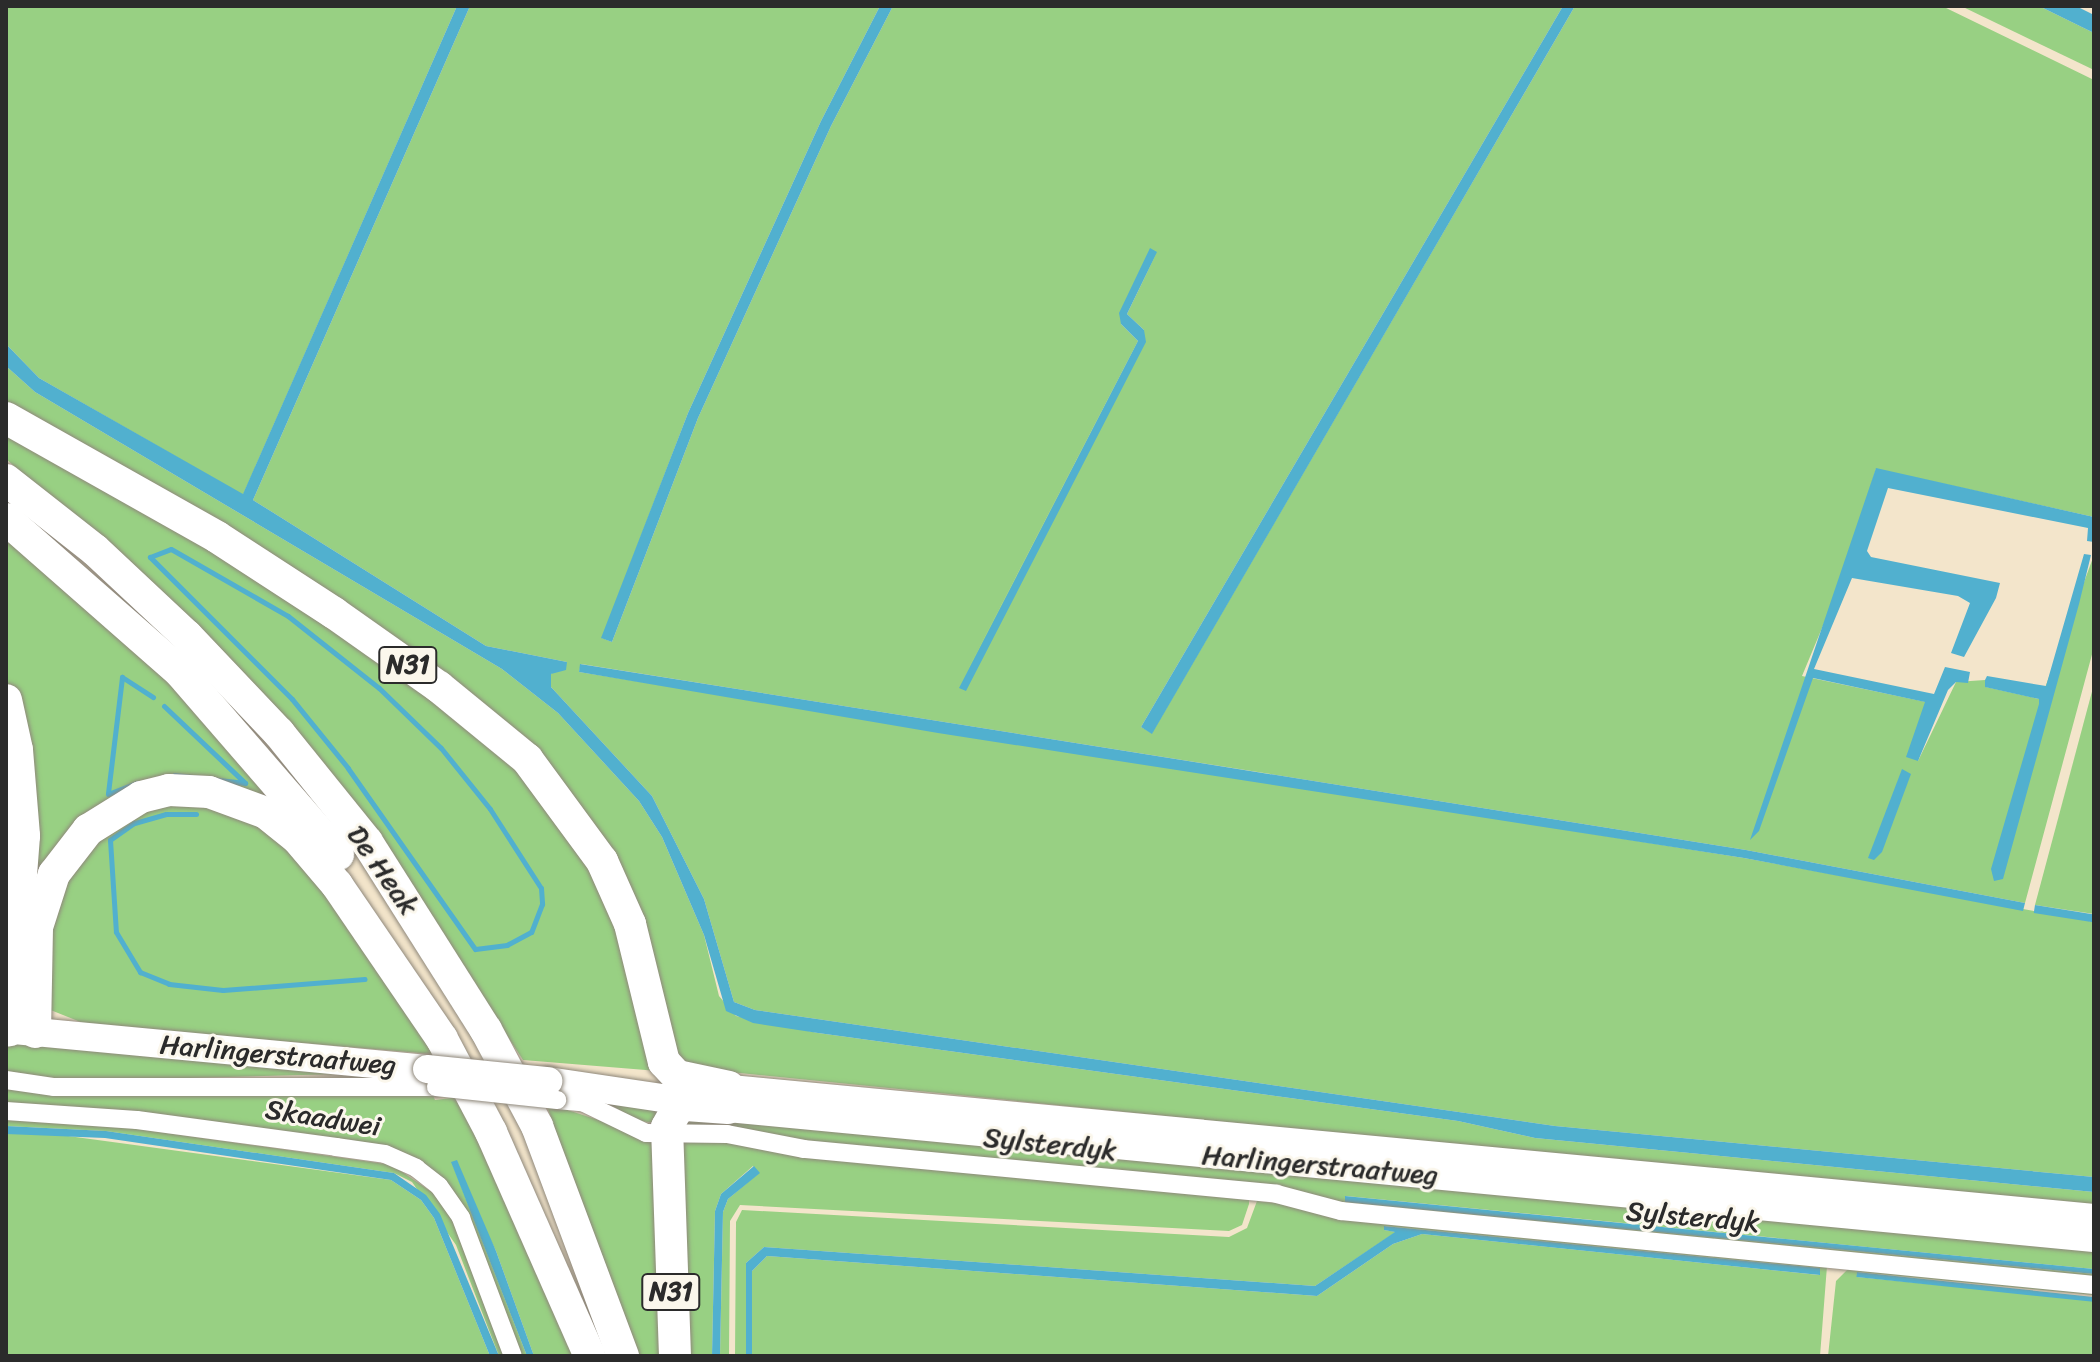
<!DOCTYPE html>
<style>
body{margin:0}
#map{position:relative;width:2100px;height:1362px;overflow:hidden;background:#f3e5cb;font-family:Sriracha,sans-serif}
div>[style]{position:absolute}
.green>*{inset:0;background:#98d083}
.water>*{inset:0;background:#51b0cf;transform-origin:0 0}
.stream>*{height:5px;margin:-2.5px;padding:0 2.5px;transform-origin:2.5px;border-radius:2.5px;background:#51b0cf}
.roads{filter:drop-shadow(0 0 2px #8f887b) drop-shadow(0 0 2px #8f887b)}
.street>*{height:18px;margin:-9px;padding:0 9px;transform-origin:9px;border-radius:9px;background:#fff}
.primary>*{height:28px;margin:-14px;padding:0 14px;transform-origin:14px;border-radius:14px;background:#fff}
.highway>*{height:32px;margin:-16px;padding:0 16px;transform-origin:16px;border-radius:16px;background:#fff}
.bridges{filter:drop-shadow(0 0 2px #8f887b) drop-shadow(0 0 2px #8f887b)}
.street-bridge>*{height:18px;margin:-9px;padding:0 9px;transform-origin:9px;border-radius:9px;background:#fff}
.primary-bridge>*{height:28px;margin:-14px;padding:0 14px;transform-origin:14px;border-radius:14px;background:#fff}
span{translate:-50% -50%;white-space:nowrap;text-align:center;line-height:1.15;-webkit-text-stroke:6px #fbf7ec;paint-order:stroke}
.shield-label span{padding:2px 6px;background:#fbf7ec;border:2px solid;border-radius:6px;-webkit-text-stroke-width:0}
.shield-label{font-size:26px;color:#2b2b2b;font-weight:700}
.street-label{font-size:28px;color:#2b2b2b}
.frame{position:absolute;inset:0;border:8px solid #2b2b2b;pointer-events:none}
</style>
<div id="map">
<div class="green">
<div style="clip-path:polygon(6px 6px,457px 6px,243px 495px,39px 378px,6px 344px)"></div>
<div style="clip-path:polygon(evenodd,470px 6px,880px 6px,821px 121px,688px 413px,602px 638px,612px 642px,698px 418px,831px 126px,893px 6px,1563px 6px,1141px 727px,1152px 733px,1575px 6px,1942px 6px,2094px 80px,2094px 517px,1876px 469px,1837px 592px,1802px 676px,1926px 702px,1918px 761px,1956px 682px,1985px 680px,1986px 687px,2039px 699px,2039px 704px,2094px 555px,2094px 647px,2025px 903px,1746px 850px,581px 664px,579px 672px,1744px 858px,2094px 922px,2094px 1177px,1555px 1126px,755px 1010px,734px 1002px,704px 899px,652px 796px,551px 687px,551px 674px,567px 662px,486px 646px,253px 500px,470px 6px,1157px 252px,1127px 314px,1144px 330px,959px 687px,1138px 341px,1121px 324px,1157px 252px)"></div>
<div style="clip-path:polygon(1961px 6px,2039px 6px,2094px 33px,2094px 70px)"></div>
<div style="clip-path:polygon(6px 366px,35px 392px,502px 669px,558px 713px,639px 801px,662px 837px,704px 935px,719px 996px,736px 1016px,818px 1033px,1458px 1121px,1535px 1138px,2094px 1192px,2094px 1210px,681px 1067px,648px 969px,530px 757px,6px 412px)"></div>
<div style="clip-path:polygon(6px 424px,63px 454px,482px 727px,598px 863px,658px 1071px,523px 1060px,413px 892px,60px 506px,6px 459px)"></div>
<div style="clip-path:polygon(6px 538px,164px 671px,297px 820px,263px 806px,133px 796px,39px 902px,6px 686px)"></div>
<div style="clip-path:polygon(2094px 684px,2094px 914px,2035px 905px)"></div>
<div style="clip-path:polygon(201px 798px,291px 842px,444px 1055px,88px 1025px,48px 1009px,55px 892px,121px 814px)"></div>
<div style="clip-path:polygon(6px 1042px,381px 1073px,77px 1081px,6px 1074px)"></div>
<div style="clip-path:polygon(6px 1085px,432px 1093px,435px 1100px,468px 1096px,576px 1356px,534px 1356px,496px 1251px,452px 1163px,527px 1356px,521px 1356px,465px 1211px,428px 1168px,118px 1110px,6px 1104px)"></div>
<div style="clip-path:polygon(675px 1098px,660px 1124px,635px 1120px,604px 1100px)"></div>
<div style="clip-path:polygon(546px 1103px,660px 1140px,668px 1356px,634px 1356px)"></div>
<div style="clip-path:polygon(6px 1116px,55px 1117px,392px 1165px,436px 1195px,454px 1222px,507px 1356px,499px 1356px,456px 1245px,412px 1182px,394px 1173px,106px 1131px,6px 1126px)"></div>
<div style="clip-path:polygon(689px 1118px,2094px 1248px,2094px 1269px,1346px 1196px,1345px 1201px,2094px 1274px,2094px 1281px,1473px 1220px,678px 1128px)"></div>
<div style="clip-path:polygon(46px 1133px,391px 1180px,421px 1200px,434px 1218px,490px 1356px,6px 1356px,6px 1134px)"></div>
<div style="clip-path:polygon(727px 1140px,1249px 1200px,1249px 1204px,1242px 1225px,1229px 1231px,740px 1205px,730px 1221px,729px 1356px,720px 1356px,723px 1212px,728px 1199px,759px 1173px,753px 1166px,721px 1194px,715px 1211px,712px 1356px,680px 1356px,673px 1142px)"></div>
<div style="clip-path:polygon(1257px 1201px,1827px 1266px,1820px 1356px,752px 1356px,752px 1271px,767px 1256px,1317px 1296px,1393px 1244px,1422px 1234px,1819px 1275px,1819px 1268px,1385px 1226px,1384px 1230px,1396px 1232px,1315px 1286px,764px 1247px,746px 1263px,746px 1356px,735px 1356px,736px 1222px,742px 1210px,1229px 1237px,1247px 1228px)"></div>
<div style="clip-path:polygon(1850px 1267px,2094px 1289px,2094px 1295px,1858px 1272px,1857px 1277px,2094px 1300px,2094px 1356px,1828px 1356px,1836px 1281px)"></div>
</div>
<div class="water">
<div style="clip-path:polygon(457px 6px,470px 6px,253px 500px,486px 646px,567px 662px,566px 670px,551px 674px,551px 687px,652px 796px,704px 899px,734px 1002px,755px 1010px,1555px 1126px,2094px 1177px,2094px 1192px,1535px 1138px,1458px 1121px,818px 1033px,753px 1023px,726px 1011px,704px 935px,662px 837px,639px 801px,558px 713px,502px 669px,35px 392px,6px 366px,6px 344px,39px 378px,243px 494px)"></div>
<div style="clip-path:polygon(880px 6px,893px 6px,831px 126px,698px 418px,612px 642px,601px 638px,688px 413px,821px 121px)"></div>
<div style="clip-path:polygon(1563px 6px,1575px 6px,1152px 734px,1141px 727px)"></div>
<div style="clip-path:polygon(2039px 6px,2076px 6px,2094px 15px,2094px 33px)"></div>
<div style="clip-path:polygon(1150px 248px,1157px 252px,1127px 314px,1144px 330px,1146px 342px,966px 691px,959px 688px,1138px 341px,1121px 324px,1119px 313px)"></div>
<div style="clip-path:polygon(1876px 468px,2094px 517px,2094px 542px,2087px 541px,2088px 528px,1888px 488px,1867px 551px,1871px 557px,2000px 583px,1996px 598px,1964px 657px,1951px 653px,1970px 603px,1958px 596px,1852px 578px,1814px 669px,1934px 694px,1945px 667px,1970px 672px,1968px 683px,1956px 682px,1948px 690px,1918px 761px,1906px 757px,1925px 702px,1813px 678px,1759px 831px,1750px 840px)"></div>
<div style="clip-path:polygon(2084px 554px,2091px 555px,2079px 604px,2003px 879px,1994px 881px,1991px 869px,2039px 704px,2039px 699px,1985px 687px,1985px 680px,1987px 676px,2046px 686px)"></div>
<div style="clip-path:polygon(580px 664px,1746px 850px,2025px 903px,2023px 911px,1744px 858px,938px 733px,579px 672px)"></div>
<div style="clip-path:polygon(1902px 769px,1911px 774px,1882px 852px,1874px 860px,1868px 858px)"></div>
<div style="left:2035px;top:905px;width:60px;height:8px;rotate:9deg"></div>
<div style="clip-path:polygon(6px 1126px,106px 1131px,394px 1173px,426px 1195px,440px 1214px,499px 1356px,490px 1356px,434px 1218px,421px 1200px,391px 1180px,105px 1138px,6px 1134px)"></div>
<div style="clip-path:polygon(457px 1160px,496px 1251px,534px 1356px,527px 1356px,451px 1162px)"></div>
<div style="clip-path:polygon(754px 1166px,760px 1173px,728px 1199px,723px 1212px,720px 1356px,712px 1356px,715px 1211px,721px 1194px)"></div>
<div style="clip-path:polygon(1345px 1196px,2094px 1269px,2094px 1274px,1345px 1202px)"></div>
<div style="clip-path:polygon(1384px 1226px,1820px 1268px,1820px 1275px,1422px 1234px,1393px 1244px,1317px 1296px,767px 1256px,752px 1271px,752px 1356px,746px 1356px,746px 1263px,764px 1247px,1315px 1286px,1395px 1232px,1384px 1230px)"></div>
<div style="left:1857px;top:1272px;width:238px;height:5px;rotate:6deg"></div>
</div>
<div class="stream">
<div style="left:171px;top:549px;width:135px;rotate:29.8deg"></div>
<div style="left:288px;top:616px;width:116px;rotate:38.4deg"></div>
<div style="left:379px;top:688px;width:86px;rotate:44.1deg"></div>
<div style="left:441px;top:748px;width:78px;rotate:51.2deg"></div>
<div style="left:490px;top:809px;width:94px;rotate:57.2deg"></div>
<div style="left:541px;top:888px;width:16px;rotate:86deg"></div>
<div style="left:542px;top:904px;width:30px;rotate:111deg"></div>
<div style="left:531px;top:932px;width:27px;rotate:152deg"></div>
<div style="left:507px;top:945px;width:32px;rotate:173deg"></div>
<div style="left:475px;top:949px;width:221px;rotate:-125.1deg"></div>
<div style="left:348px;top:768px;width:89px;rotate:-129.1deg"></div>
<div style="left:292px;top:699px;width:201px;rotate:-135deg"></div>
<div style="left:150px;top:557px;width:22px;rotate:-21deg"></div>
<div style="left:164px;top:706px;width:112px;rotate:43.5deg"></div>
<div style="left:245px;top:783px;width:71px;rotate:-173.6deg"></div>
<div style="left:108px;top:793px;width:117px;rotate:-83.1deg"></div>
<div style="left:122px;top:677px;width:37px;rotate:33deg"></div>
<div style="left:108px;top:794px;width:31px;rotate:-21deg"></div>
<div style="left:196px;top:814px;width:30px;rotate:180deg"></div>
<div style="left:166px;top:814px;width:33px;rotate:164deg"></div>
<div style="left:134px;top:823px;width:29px;rotate:145deg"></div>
<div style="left:110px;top:840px;width:92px;rotate:86.3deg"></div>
<div style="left:116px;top:932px;width:47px;rotate:59deg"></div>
<div style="left:140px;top:972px;width:31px;rotate:22deg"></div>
<div style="left:169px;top:984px;width:54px;rotate:6.3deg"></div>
<div style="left:223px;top:990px;width:142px;rotate:-4.4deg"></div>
</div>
<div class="roads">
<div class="street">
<div style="left:6px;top:1080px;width:49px;rotate:8.3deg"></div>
<div style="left:54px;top:1087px;width:382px"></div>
<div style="left:557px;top:1100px;width:25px;rotate:5deg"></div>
<div style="left:582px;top:1102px;width:71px;rotate:25.8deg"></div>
<div style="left:646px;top:1133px;width:81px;rotate:0.7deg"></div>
<div style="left:727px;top:1134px;width:78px;rotate:11deg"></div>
<div style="left:804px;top:1149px;width:475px;rotate:5.4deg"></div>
<div style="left:1277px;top:1194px;width:66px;rotate:14.9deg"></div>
<div style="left:1341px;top:1211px;width:757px;rotate:5.61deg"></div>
<div style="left:6px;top:1111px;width:131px;rotate:3.9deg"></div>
<div style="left:137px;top:1120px;width:201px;rotate:7.7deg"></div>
<div style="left:336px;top:1147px;width:49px;rotate:8.1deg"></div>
<div style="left:385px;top:1154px;width:34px;rotate:24deg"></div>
<div style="left:416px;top:1168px;width:29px;rotate:38deg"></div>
<div style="left:439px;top:1186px;width:39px;rotate:55deg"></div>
<div style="left:461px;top:1218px;width:147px;rotate:69.4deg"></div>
</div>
<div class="primary">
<div style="left:14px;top:1030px;width:415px;rotate:5.4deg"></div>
<div style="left:548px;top:1081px;width:182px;rotate:8.5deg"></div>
<div style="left:728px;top:1108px;width:1372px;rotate:5.44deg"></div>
<div style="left:709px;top:1087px;width:1391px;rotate:5.4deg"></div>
</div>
<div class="highway">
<div style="left:6px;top:418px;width:242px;rotate:29.4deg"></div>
<div style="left:217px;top:537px;width:140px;rotate:33deg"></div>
<div style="left:334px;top:613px;width:128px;rotate:35.2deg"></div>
<div style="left:439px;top:687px;width:114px;rotate:39.3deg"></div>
<div style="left:527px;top:759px;width:127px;rotate:53.7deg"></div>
<div style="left:602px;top:861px;width:69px;rotate:66deg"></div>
<div style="left:630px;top:924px;width:142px;rotate:76.2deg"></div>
<div style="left:664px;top:1062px;width:19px;rotate:47deg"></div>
<div style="left:677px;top:1076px;width:53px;rotate:11.9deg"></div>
<div style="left:6px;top:480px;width:113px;rotate:38.2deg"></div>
<div style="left:95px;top:550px;width:126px;rotate:43.1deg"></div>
<div style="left:187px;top:636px;width:134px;rotate:46.5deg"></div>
<div style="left:279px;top:733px;width:140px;rotate:51.1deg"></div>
<div style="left:367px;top:842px;width:222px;rotate:57.7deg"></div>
<div style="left:486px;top:1030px;width:109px;rotate:62deg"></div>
<div style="left:537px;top:1126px;width:246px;rotate:69.5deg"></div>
<div style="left:6px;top:519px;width:233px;rotate:41.3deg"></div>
<div style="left:181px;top:673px;width:240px;rotate:49.1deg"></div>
<div style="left:6px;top:700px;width:51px;rotate:77.6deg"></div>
<div style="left:17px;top:750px;width:86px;rotate:85.3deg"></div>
<div style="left:24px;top:836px;width:195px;rotate:94.4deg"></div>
<div style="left:35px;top:1032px;width:105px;rotate:-88.9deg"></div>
<div style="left:37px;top:927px;width:56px;rotate:-72.2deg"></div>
<div style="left:54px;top:874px;width:56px;rotate:-52.3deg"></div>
<div style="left:88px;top:830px;width:62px;rotate:-31.9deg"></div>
<div style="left:141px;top:797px;width:29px;rotate:-14deg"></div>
<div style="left:169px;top:790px;width:40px;rotate:2.9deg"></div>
<div style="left:209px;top:792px;width:61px;rotate:20.2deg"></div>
<div style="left:266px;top:813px;width:40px;rotate:39deg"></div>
<div style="left:297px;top:838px;width:62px;rotate:49.6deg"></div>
<div style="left:337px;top:885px;width:186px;rotate:55.7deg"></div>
<div style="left:442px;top:1039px;width:105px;rotate:62.2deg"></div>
<div style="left:491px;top:1132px;width:245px;rotate:66.2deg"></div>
<div style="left:675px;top:1356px;width:229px;rotate:-92deg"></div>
<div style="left:667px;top:1127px;width:21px;rotate:-61deg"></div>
<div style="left:677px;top:1109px;width:10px;rotate:-24deg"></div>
<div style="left:686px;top:1105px;width:42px;rotate:4.1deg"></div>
</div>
</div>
<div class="bridges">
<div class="street-bridge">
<div style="left:436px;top:1087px;width:122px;rotate:6.1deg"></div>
</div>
<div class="primary-bridge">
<div style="left:427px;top:1069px;width:122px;rotate:5.7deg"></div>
</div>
</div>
<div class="shield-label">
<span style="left:408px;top:665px">N31</span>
<span style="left:671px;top:1292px">N31</span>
</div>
<div class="street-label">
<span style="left:383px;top:870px;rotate:55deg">De Heak</span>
<span style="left:278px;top:1055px;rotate:5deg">Harlingerstraatweg</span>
<span style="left:323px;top:1118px;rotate:9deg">Skaadwei</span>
<span style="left:1050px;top:1144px;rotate:6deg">Sylsterdyk</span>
<span style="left:1320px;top:1165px;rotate:5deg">Harlingerstraatweg</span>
<span style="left:1693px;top:1217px;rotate:5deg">Sylsterdyk</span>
</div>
<div class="frame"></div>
</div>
